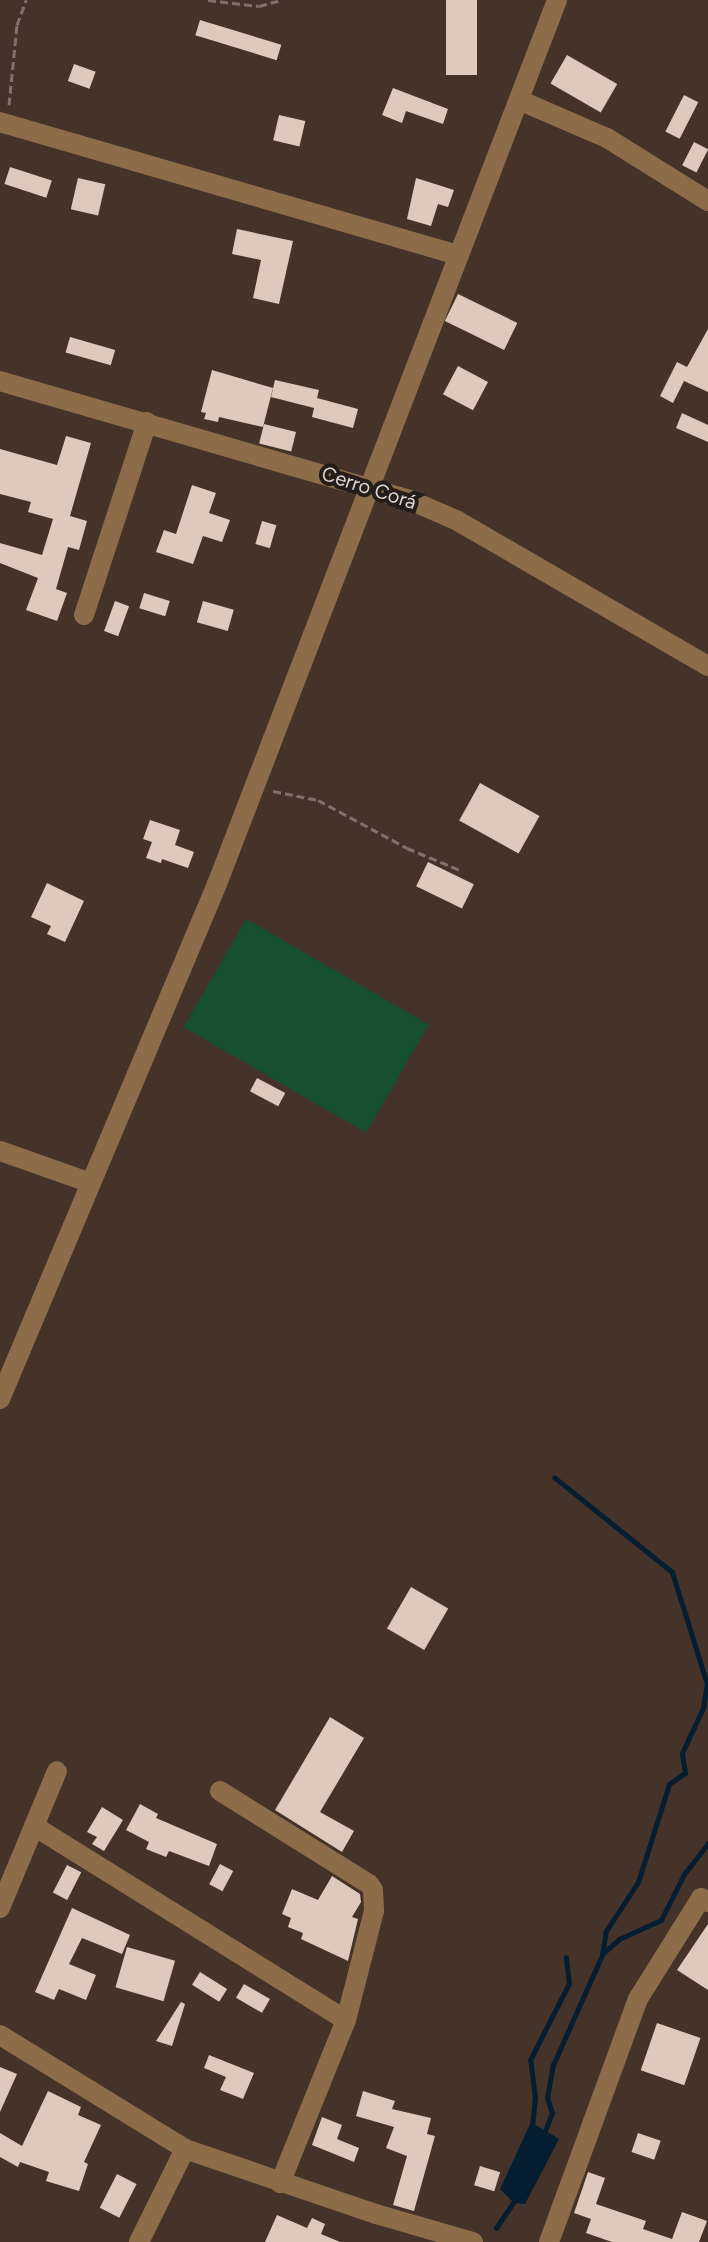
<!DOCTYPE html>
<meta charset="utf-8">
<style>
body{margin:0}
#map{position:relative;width:708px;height:2242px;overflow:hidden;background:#45332a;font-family:Figtree,sans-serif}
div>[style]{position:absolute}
.green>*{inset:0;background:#16502e;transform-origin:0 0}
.water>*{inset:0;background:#041d30}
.stream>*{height:5px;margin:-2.5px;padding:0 2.5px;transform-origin:2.5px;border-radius:2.5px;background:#041d30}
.building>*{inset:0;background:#dfc8bc;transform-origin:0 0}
.path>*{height:3px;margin-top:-1.5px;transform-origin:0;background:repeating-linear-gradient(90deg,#81716a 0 8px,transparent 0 12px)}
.minor>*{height:20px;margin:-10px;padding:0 10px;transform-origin:10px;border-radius:10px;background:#8c6c49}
span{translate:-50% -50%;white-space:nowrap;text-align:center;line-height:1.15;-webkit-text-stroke:8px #251d19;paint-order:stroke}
.street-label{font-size:20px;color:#dfd4ce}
</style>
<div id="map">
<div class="green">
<div style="left:246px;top:919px;width:211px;height:125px;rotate:30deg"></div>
</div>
<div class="water">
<div style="clip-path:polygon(531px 2122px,559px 2139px,525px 2204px,514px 2203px,500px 2189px)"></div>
</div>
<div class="stream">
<div style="left:602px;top:1954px;width:23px;rotate:-41deg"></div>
<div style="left:619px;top:1939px;width:46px;rotate:-24.3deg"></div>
<div style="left:661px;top:1920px;width:51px;rotate:-63.4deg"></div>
<div style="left:684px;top:1874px;width:39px;rotate:-52deg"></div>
<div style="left:532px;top:2126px;width:28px;rotate:-84deg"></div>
<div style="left:535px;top:2098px;width:38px;rotate:-97deg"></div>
<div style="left:530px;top:2060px;width:86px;rotate:-63.1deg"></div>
<div style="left:569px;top:1983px;width:26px;rotate:-97deg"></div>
<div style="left:543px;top:2136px;width:25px;rotate:-69deg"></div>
<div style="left:552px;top:2113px;width:16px;rotate:-108deg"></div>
<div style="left:547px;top:2098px;width:34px;rotate:-80deg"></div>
<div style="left:553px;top:2065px;width:120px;rotate:-66deg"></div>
<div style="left:602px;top:1955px;width:24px;rotate:-81deg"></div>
<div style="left:606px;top:1931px;width:59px;rotate:-56.9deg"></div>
<div style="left:638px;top:1882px;width:103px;rotate:-72.4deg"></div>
<div style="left:669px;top:1784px;width:19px;rotate:-35deg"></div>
<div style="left:685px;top:1773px;width:20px;rotate:-99deg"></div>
<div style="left:682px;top:1753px;width:50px;rotate:-65deg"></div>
<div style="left:703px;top:1708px;width:24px;rotate:-81deg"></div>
<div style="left:707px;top:1684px;width:117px;rotate:-107.4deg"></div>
<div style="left:672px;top:1572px;width:151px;rotate:-141.2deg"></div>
<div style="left:496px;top:2228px;width:37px;rotate:-56deg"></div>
</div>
<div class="building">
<div style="left:446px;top:0;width:31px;height:75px"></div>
<div style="left:200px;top:20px;width:85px;height:16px;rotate:17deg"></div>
<div style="left:567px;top:55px;width:58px;height:33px;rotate:30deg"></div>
<div style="left:74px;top:64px;width:23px;height:18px;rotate:20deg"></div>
<div style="clip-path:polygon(393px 88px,448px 109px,443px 124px,406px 111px,402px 123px,382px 115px)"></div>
<div style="left:684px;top:95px;width:16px;height:41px;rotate:27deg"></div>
<div style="left:279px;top:115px;width:27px;height:26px;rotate:13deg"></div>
<div style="left:694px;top:142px;width:16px;height:26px;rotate:27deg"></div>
<div style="left:10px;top:167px;width:44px;height:18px;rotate:18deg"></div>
<div style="left:78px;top:178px;width:28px;height:32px;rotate:13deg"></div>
<div style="clip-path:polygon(416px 178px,454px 190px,448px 207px,438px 204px,431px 226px,407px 219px)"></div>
<div style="clip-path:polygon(237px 229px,293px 241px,279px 304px,253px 298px,261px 260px,232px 254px)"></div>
<div style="left:458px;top:294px;width:66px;height:30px;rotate:26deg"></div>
<div style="clip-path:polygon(708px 329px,708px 392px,684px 381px,673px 403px,660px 396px,677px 362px,687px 367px)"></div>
<div style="left:70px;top:337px;width:47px;height:16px;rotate:16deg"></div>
<div style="left:458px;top:366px;width:34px;height:32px;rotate:28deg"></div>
<div style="clip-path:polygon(212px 370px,273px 388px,263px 427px,219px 417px,218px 422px,204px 419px,206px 413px,201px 412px)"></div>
<div style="clip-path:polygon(275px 380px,319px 390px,317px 398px,358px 409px,353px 428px,312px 417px,314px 408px,271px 397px)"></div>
<div style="clip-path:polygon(682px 413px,708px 425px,708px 442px,676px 428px)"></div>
<div style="left:264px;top:424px;width:33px;height:20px;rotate:14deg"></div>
<div style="clip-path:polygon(66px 436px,91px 443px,70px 516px,87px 521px,79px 550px,68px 547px,56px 589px,67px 593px,57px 621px,26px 610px,38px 578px,0 563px,0 543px,42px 555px,53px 519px,28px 512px,31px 502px,0 494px,0 449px,57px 465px)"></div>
<div style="clip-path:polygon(192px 485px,216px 493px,209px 513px,230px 520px,222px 542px,203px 536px,193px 564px,156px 552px,164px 530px,176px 534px)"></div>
<div style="left:262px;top:521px;width:15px;height:24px;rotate:16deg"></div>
<div style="left:144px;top:593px;width:27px;height:16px;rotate:17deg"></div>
<div style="left:115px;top:601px;width:15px;height:32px;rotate:20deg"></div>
<div style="left:203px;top:601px;width:32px;height:22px;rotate:16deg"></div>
<div style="left:480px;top:783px;width:68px;height:43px;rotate:29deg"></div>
<div style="clip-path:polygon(150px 820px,180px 830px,175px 845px,194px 852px,188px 868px,162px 859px,161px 863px,146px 858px,152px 842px,143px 839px)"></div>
<div style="left:428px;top:862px;width:51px;height:27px;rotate:26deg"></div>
<div style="clip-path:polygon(47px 883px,84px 901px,65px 942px,47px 934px,51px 926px,31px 917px)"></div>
<div style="left:257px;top:1078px;width:32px;height:15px;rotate:28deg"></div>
<div style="left:411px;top:1587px;width:43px;height:48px;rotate:30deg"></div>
<div style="clip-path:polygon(330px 1717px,364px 1738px,320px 1812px,354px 1831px,342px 1852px,275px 1810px)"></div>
<div style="clip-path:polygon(140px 1804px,158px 1814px,156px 1818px,217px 1844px,209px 1866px,169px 1851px,166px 1857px,146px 1849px,149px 1842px,126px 1830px)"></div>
<div style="clip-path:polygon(102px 1807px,123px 1820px,104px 1851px,92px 1844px,97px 1837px,87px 1832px)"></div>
<div style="left:220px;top:1864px;width:15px;height:23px;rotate:28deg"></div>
<div style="left:67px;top:1865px;width:16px;height:31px;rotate:27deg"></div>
<div style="clip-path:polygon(332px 1876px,360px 1894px,361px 1902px,352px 1917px,358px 1919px,348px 1961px,301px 1939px,303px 1933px,288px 1927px,291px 1918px,282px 1914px,292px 1889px,318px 1900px)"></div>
<div style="clip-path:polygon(72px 1908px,130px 1935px,122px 1954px,82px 1938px,69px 1964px,96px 1975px,86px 2000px,59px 1989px,54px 2000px,35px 1992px)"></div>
<div style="clip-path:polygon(708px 1924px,708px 1990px,677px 1970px)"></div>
<div style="left:127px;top:1947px;width:50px;height:42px;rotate:16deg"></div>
<div style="left:200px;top:1972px;width:32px;height:15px;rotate:32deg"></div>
<div style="left:244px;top:1984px;width:30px;height:16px;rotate:30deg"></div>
<div style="clip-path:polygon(181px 2002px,185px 2004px,172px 2046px,156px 2041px)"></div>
<div style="left:657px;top:2023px;width:46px;height:50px;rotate:19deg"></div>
<div style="clip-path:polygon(209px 2055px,254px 2073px,243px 2099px,220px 2090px,226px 2077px,204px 2068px)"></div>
<div style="clip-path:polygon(0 2067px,17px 2074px,0 2112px)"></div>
<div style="clip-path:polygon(48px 2091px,81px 2107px,78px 2115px,101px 2125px,84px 2162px,88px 2164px,79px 2191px,46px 2181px,49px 2172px,20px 2162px,18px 2167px,0 2157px,0 2133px,22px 2146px)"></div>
<div style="clip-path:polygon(363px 2091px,395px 2101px,392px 2109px,431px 2118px,427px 2134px,435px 2136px,414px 2211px,393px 2205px,407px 2156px,386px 2148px,394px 2127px,356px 2116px)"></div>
<div style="clip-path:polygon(322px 2117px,342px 2125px,337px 2139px,359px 2148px,354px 2162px,312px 2145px)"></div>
<div style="left:638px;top:2133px;width:24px;height:20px;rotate:19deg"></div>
<div style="left:480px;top:2166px;width:21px;height:20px;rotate:17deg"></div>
<div style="clip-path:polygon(588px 2172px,605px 2178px,596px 2204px,646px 2221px,643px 2229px,672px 2239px,682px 2212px,707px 2221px,699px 2242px,612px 2242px,586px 2233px,591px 2219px,574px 2213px)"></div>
<div style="left:117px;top:2174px;width:22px;height:38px;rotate:27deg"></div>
<div style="clip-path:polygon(277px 2215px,307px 2228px,312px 2218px,325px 2224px,321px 2234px,340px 2242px,265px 2242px)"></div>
</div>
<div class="path">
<div style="left:208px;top:0;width:51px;rotate:6.7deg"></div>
<div style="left:259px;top:6px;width:23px;rotate:-15deg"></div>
<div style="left:9px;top:105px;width:80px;rotate:-84.3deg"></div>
<div style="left:17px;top:25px;width:27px;rotate:-70deg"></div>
<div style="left:273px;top:791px;width:46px;rotate:11.3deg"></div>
<div style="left:318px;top:800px;width:101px;rotate:28.3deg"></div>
<div style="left:407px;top:848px;width:57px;rotate:22.5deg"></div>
</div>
<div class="minor">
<div style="left:519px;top:100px;width:96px;rotate:23.4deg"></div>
<div style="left:607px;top:138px;width:119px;rotate:32deg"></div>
<div style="left:0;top:122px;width:478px;rotate:16.2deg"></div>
<div style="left:0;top:381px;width:429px;rotate:16.2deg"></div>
<div style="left:412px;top:501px;width:48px;rotate:23.4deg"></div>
<div style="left:456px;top:520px;width:291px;rotate:30.1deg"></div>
<div style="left:84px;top:615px;width:203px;rotate:-71.9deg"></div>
<div style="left:0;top:1151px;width:96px;rotate:19.4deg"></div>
<div style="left:0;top:1399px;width:559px;rotate:-67.15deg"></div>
<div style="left:217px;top:884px;width:947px;rotate:-68.96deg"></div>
<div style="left:220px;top:1791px;width:176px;rotate:32deg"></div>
<div style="left:369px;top:1884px;width:7px;rotate:56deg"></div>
<div style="left:373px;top:1890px;width:21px;rotate:87deg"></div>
<div style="left:374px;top:1911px;width:113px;rotate:104.4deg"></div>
<div style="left:34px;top:1826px;width:367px;rotate:31.9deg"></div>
<div style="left:346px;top:2020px;width:176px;rotate:112deg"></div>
<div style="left:0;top:1908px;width:148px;rotate:-67.4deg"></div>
<div style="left:0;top:2035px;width:217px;rotate:31.6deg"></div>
<div style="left:185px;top:2149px;width:202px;rotate:18.8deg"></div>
<div style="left:376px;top:2214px;width:101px;rotate:16.1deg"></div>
<div style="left:139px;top:2242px;width:104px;rotate:-63.7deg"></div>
<div style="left:549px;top:2242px;width:259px;rotate:-69.9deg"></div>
<div style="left:638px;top:1999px;width:119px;rotate:-58deg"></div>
<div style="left:701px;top:1898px;width:8px;rotate:30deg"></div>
</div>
<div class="street-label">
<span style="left:369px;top:488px;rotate:18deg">Cerro Corá</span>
</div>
</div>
